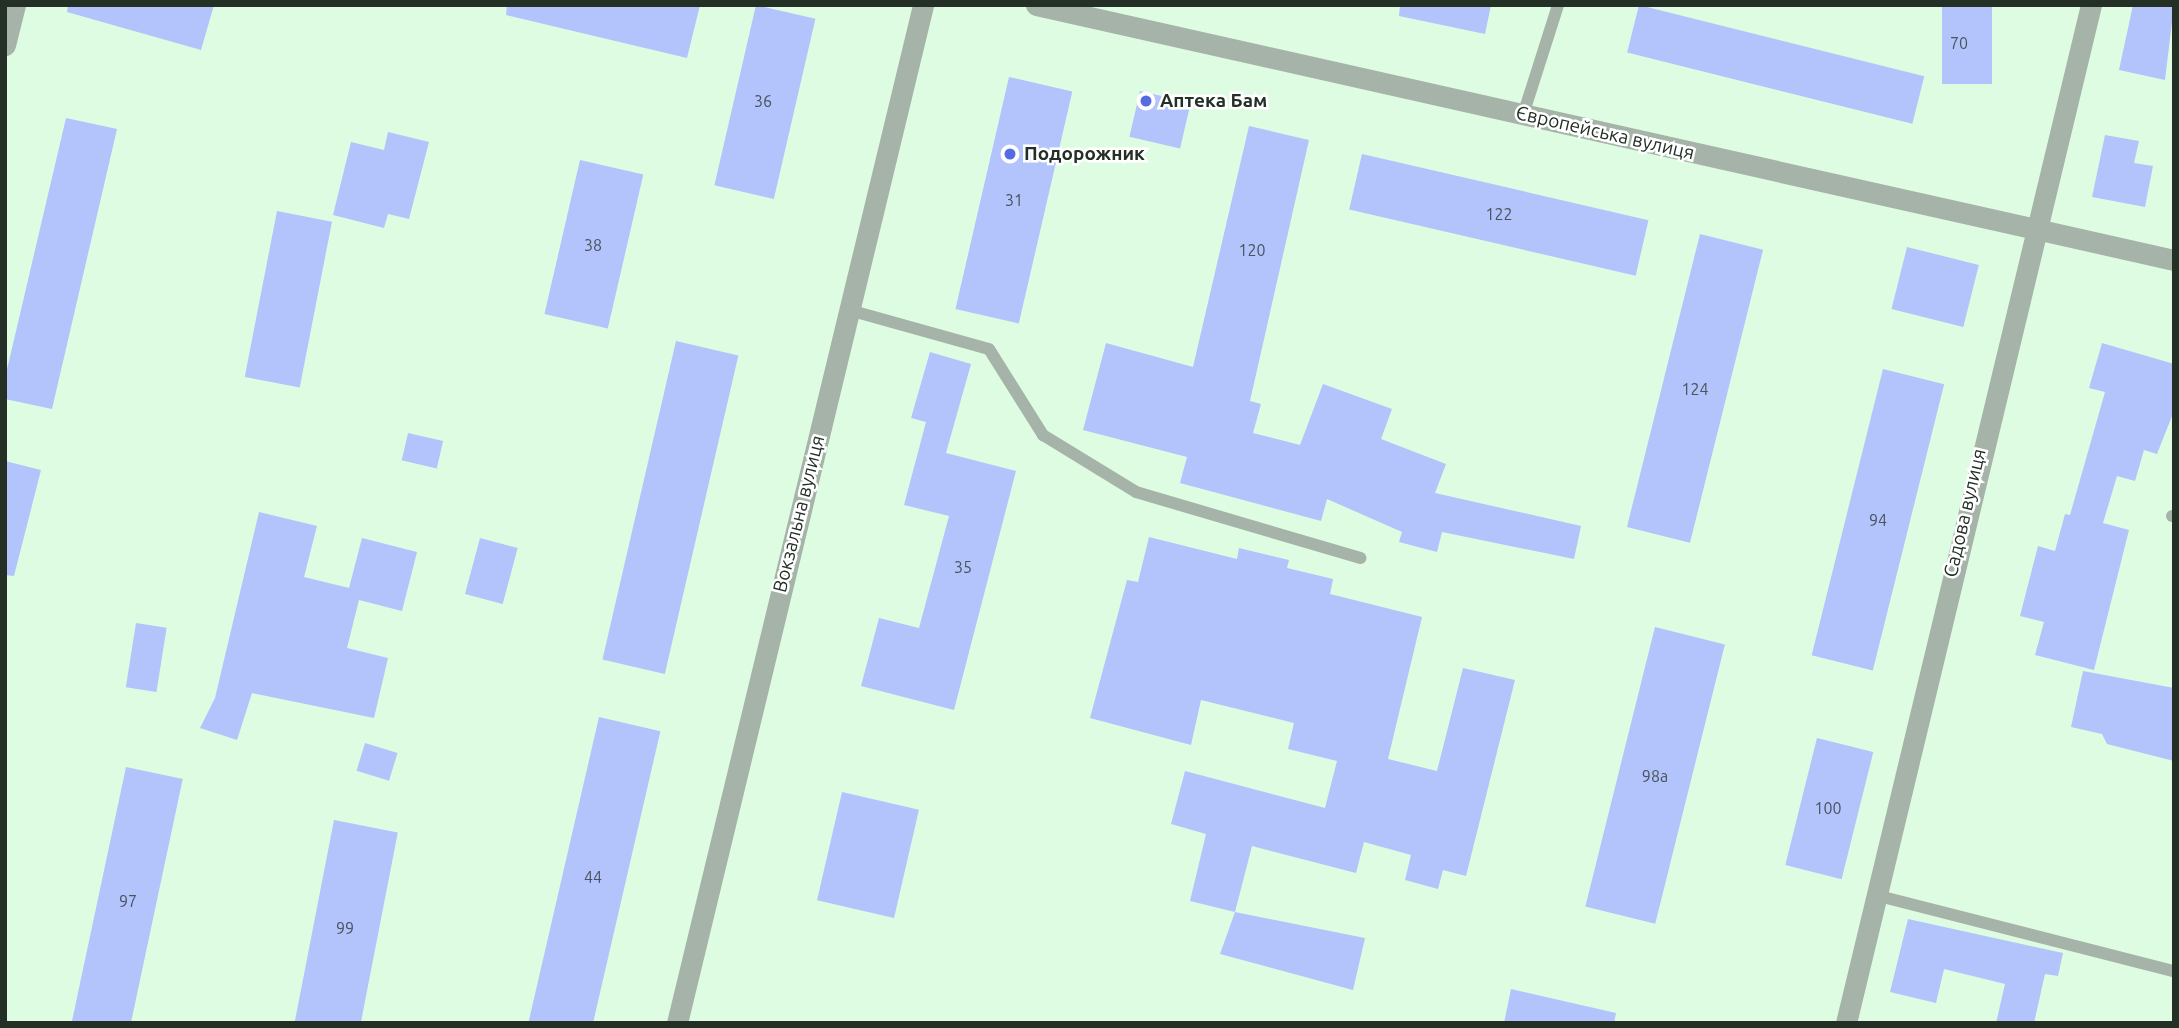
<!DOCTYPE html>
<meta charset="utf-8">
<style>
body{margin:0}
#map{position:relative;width:2179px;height:1028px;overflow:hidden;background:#defce2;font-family:Ubuntu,sans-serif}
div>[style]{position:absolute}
.building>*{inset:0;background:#b3c3fc;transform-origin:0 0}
.lane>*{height:12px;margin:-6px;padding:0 6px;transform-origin:6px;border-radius:6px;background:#a6b3a8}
.street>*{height:21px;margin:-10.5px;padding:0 10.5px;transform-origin:10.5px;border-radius:10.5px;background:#a6b3a8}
.dots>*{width:19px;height:19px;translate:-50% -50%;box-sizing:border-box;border:4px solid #fff;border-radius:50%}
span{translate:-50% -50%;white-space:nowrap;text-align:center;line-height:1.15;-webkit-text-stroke:5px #fff;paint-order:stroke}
.number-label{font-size:16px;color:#48545c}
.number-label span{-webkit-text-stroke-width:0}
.poi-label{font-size:19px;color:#242f26;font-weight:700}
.left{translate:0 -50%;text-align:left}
.street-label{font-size:19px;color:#242f26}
.frame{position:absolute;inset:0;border:7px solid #242f26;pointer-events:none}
</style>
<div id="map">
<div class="building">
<div style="clip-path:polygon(68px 5px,214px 5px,201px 50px,67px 12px)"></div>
<div style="clip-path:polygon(507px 5px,700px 5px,687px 58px,506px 15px)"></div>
<div style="left:756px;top:5px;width:61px;height:185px;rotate:13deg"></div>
<div style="clip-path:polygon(1400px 5px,1491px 5px,1485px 34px,1399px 16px)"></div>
<div style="left:1639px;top:5px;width:294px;height:49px;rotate:14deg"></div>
<div style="left:1942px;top:5px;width:50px;height:79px"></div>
<div style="clip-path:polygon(2133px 5px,2174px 5px,2165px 80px,2119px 70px)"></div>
<div style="left:1009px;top:77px;width:65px;height:238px;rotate:13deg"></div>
<div style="left:1140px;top:91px;width:52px;height:47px;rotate:13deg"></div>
<div style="clip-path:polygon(66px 118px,117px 129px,52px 409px,5px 399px,5px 378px)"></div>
<div style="clip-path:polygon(1249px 126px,1309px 140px,1250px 401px,1261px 404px,1253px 433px,1300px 445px,1323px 384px,1392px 409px,1381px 439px,1446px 464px,1435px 493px,1581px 526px,1574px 559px,1442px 532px,1437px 552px,1399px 542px,1402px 532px,1327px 499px,1321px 521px,1180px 483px,1187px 457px,1083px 430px,1106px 343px,1193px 367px)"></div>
<div style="clip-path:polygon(388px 132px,429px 142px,409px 219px,388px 214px,384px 228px,333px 215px,351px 142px,384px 150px)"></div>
<div style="clip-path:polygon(2105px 135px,2139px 141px,2134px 163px,2153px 166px,2145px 207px,2092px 197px)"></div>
<div style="left:1362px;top:154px;width:294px;height:57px;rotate:13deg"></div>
<div style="left:580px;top:160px;width:65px;height:158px;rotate:13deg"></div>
<div style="left:277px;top:211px;width:56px;height:169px;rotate:11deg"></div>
<div style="left:1700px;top:234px;width:65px;height:302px;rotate:14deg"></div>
<div style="left:1907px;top:247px;width:74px;height:64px;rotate:14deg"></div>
<div style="left:676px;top:341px;width:64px;height:327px;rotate:13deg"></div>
<div style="clip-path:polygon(2102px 343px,2174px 364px,2174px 411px,2157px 454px,2144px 450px,2135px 481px,2117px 476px,2103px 523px,2129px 530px,2094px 670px,2035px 655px,2044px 622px,2020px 616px,2038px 546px,2055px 551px,2065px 514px,2070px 515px,2105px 392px,2089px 388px)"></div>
<div style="clip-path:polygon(930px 352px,971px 364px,946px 453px,1016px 471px,954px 710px,861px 686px,879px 618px,919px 628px,949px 516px,904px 505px,926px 422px,911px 418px)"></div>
<div style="left:1883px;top:369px;width:63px;height:295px;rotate:14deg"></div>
<div style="left:408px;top:433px;width:36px;height:28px;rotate:13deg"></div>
<div style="clip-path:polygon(5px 461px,41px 470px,14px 576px,5px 575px)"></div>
<div style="clip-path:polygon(259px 512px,317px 526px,304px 577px,349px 588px,362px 538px,417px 552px,402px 611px,359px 600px,347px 648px,388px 658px,374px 718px,252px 693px,237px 740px,200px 728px,215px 698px)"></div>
<div style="clip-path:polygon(1149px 537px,1237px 559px,1239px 548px,1289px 560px,1287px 568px,1333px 579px,1330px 594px,1422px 617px,1388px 759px,1437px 771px,1463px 668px,1515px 680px,1466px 876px,1443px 870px,1438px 889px,1405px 880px,1411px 855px,1364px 842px,1356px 873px,1252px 846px,1235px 912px,1190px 901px,1206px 834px,1171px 824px,1185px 771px,1325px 808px,1337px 761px,1288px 749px,1294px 723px,1201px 700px,1191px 745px,1090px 718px,1127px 580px,1138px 582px)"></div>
<div style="left:480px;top:538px;width:39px;height:58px;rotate:15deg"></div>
<div style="left:136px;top:623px;width:31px;height:65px;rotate:9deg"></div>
<div style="left:1655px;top:627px;width:72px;height:288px;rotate:14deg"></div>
<div style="clip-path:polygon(2083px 671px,2174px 688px,2174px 761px,2107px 744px,2102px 734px,2071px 727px)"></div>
<div style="left:599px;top:717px;width:63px;height:314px;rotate:13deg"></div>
<div style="left:1817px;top:738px;width:58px;height:131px;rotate:14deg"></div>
<div style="left:365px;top:743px;width:34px;height:29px;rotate:17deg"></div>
<div style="left:126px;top:767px;width:58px;height:261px;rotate:12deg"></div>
<div style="left:842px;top:792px;width:79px;height:111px;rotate:13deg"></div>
<div style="left:334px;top:820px;width:65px;height:207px;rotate:11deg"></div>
<div style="clip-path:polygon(1235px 912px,1365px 938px,1353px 990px,1220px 954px)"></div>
<div style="clip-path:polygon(1908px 919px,2063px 953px,2058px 976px,2045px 974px,2034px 1023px,1996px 1023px,2005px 984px,1944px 969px,1936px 1003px,1890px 992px)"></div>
<div style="clip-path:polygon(1511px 989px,1616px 1013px,1614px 1023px,1504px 1023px)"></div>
</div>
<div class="lane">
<div style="left:1523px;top:115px;width:115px;rotate:-72.3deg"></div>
<div style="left:849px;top:310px;width:145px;rotate:15.6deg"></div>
<div style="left:989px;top:349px;width:102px;rotate:57.9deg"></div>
<div style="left:1043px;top:435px;width:109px;rotate:31.5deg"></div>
<div style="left:1136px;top:492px;width:234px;rotate:16.4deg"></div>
<div style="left:2172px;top:516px;width:2px"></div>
<div style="left:1875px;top:895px;width:309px;rotate:14.3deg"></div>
</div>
<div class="street">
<div style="left:1036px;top:5px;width:1166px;rotate:12.63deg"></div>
<div style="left:5px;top:45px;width:41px;rotate:-76deg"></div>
<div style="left:677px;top:1023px;width:1047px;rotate:-76.41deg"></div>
<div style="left:1846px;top:1023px;width:1047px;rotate:-76.47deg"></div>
</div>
<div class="dots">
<div style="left:1146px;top:101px;background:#566be2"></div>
<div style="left:1010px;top:154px;background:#566be2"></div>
</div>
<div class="number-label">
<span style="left:1959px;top:43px">70</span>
<span style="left:763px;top:101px">36</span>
<span style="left:1014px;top:200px">31</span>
<span style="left:1499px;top:214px">122</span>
<span style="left:593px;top:245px">38</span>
<span style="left:1252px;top:250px">120</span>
<span style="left:1695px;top:389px">124</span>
<span style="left:1878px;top:520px">94</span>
<span style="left:963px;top:567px">35</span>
<span style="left:1655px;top:776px">98а</span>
<span style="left:1828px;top:808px">100</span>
<span style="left:593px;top:877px">44</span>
<span style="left:128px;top:901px">97</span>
<span style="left:345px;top:928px">99</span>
</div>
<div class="poi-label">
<span class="left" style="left:1160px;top:101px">Аптека Бам</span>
<span class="left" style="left:1024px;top:154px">Подорожник</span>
</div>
<div class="street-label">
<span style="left:1605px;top:133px;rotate:13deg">Європейська вулиця</span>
<span style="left:1965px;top:513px;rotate:-77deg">Садова вулиця</span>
<span style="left:799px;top:514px;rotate:-76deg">Вокзальна вулиця</span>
</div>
<div class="frame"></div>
</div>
